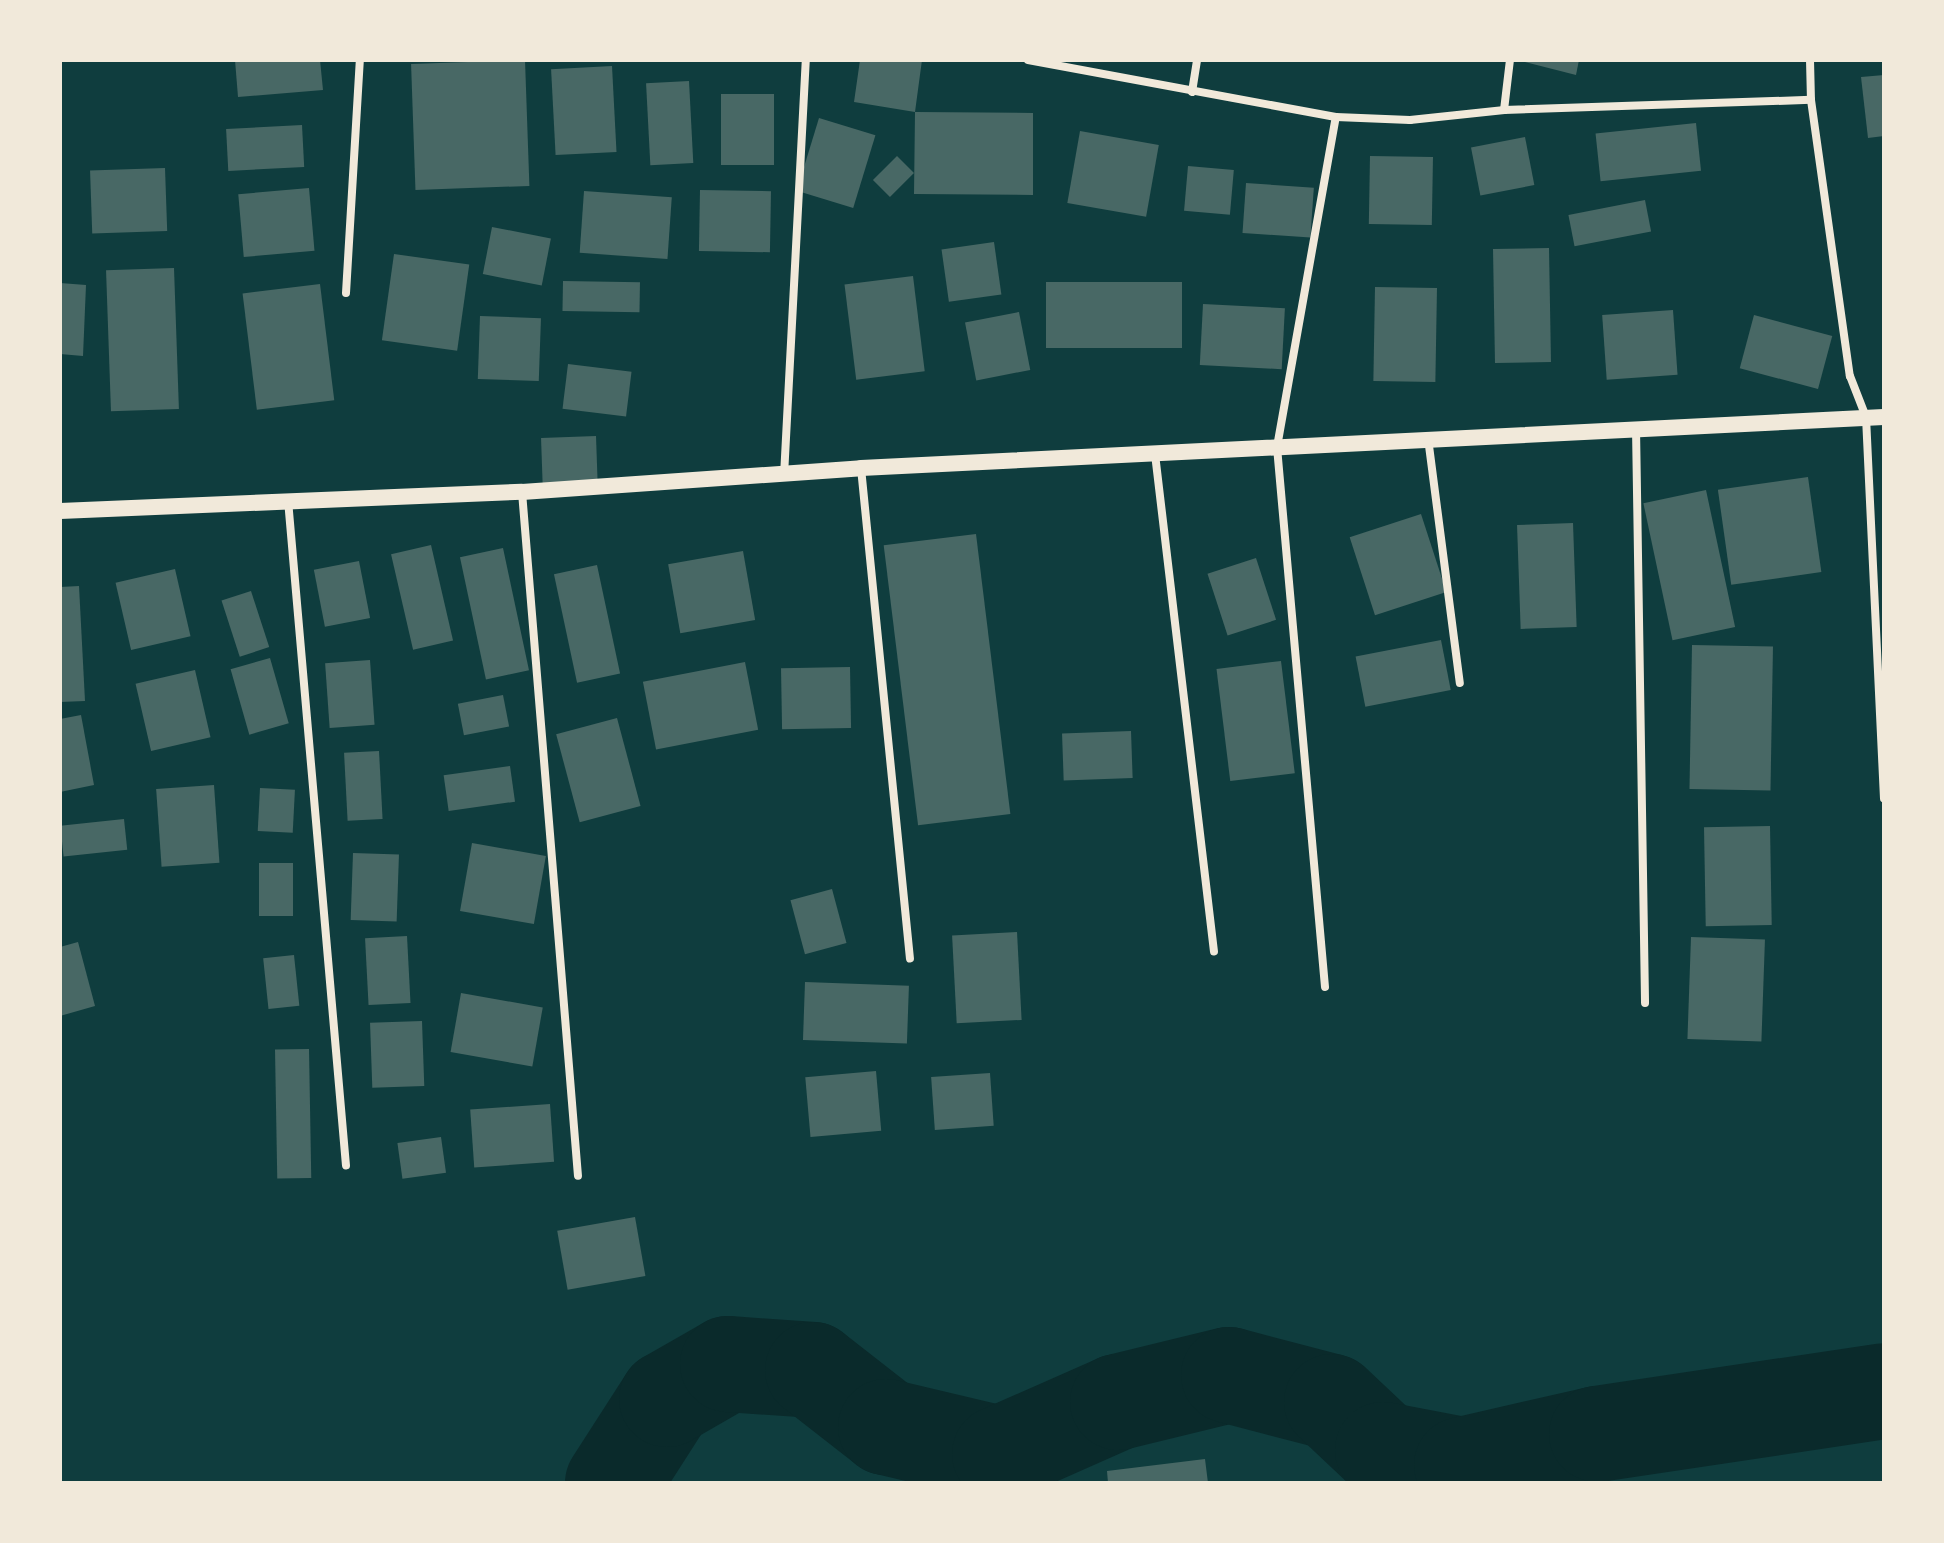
<!DOCTYPE html>
<style>
body{margin:0}
#map{position:relative;width:1944px;height:1543px;overflow:hidden;background:#0f3d3e;font-family:"Fira Sans Condensed",sans-serif}
div>[style]{position:absolute}
.river>*{height:96px;margin:-48px;padding:0 48px;transform-origin:48px;border-radius:48px;background:#0a2a2b}
.building>*{inset:0;background:#486865;transform-origin:0 0}
.minor>*{height:8px;margin:-4px;padding:0 4px;transform-origin:4px;border-radius:4px;background:#f1e9da}
.secondary>*{height:16px;margin:-8px;padding:0 8px;transform-origin:8px;border-radius:8px;background:#f1e9da}
span{translate:-50% -50%;white-space:nowrap;text-align:center;line-height:1.15;-webkit-text-stroke:6px #f1e9da;paint-order:stroke}
.frame{position:absolute;inset:0;border:62px solid #f1e9da;pointer-events:none}
</style>
<div id="map">
<div class="river">
<div style="left:613px;top:1483px;width:100px;rotate:-57.3deg"></div>
<div style="left:667px;top:1399px;width:70px;rotate:-29.8deg"></div>
<div style="left:728px;top:1364px;width:85px;rotate:4deg"></div>
<div style="left:813px;top:1370px;width:93px;rotate:38deg"></div>
<div style="left:886px;top:1427px;width:117px;rotate:13.3deg"></div>
<div style="left:1000px;top:1454px;width:129px;rotate:-23.8deg"></div>
<div style="left:1118px;top:1402px;width:114px;rotate:-13.7deg"></div>
<div style="left:1229px;top:1375px;width:106px;rotate:14.7deg"></div>
<div style="left:1332px;top:1402px;width:70px;rotate:43.3deg"></div>
<div style="left:1383px;top:1450px;width:80px;rotate:10.8deg"></div>
<div style="left:1462px;top:1465px;width:139px;rotate:-12.9deg"></div>
<div style="left:1597px;top:1434px;width:290px;rotate:-8.5deg"></div>
</div>
<div class="building">
<div style="clip-path:polygon(235px 60px,320px 60px,323px 90px,238px 97px)"></div>
<div style="left:525px;top:60px;width:126px;height:114px;rotate:88deg"></div>
<div style="clip-path:polygon(860px 60px,922px 60px,915px 112px,1033px 113px,1033px 195px,914px 194px,915px 112px,854px 102px)"></div>
<div style="clip-path:polygon(1517px 60px,1579px 60px,1576px 75px)"></div>
<div style="left:612px;top:66px;width:86px;height:61px;rotate:87deg"></div>
<div style="clip-path:polygon(1884px 75px,1884px 136px,1868px 138px,1861px 77px)"></div>
<div style="left:689px;top:81px;width:82px;height:43px;rotate:87deg"></div>
<div style="left:721px;top:94px;width:53px;height:71px"></div>
<div style="left:819px;top:118px;width:59px;height:76px;rotate:17deg"></div>
<div style="left:1696px;top:123px;width:48px;height:101px;rotate:84deg"></div>
<div style="left:302px;top:125px;width:42px;height:76px;rotate:87deg"></div>
<div style="left:1080px;top:131px;width:80px;height:73px;rotate:10deg"></div>
<div style="left:1525px;top:137px;width:49px;height:55px;rotate:79deg"></div>
<div style="left:897px;top:156px;width:24px;height:34px;rotate:45deg"></div>
<div style="left:1370px;top:156px;width:63px;height:68px;rotate:1deg"></div>
<div style="left:1188px;top:166px;width:46px;height:45px;rotate:5deg"></div>
<div style="left:165px;top:168px;width:63px;height:75px;rotate:88deg"></div>
<div style="left:1246px;top:183px;width:68px;height:50px;rotate:4deg"></div>
<div style="left:309px;top:188px;width:63px;height:71px;rotate:85deg"></div>
<div style="left:700px;top:190px;width:71px;height:61px;rotate:1deg"></div>
<div style="left:584px;top:191px;width:88px;height:62px;rotate:4deg"></div>
<div style="left:1645px;top:200px;width:32px;height:78px;rotate:79deg"></div>
<div style="left:492px;top:227px;width:60px;height:48px;rotate:11deg"></div>
<div style="left:994px;top:242px;width:53px;height:53px;rotate:82deg"></div>
<div style="left:1549px;top:248px;width:114px;height:56px;rotate:89deg"></div>
<div style="left:394px;top:254px;width:76px;height:87px;rotate:8deg"></div>
<div style="left:174px;top:268px;width:141px;height:68px;rotate:88deg"></div>
<div style="left:913px;top:276px;width:96px;height:69px;rotate:83deg"></div>
<div style="left:563px;top:281px;width:77px;height:30px;rotate:1deg"></div>
<div style="left:1046px;top:282px;width:136px;height:66px"></div>
<div style="clip-path:polygon(60px 283px,86px 285px,83px 356px,60px 354px)"></div>
<div style="left:320px;top:284px;width:117px;height:78px;rotate:83deg"></div>
<div style="left:1375px;top:287px;width:62px;height:94px;rotate:1deg"></div>
<div style="left:1203px;top:304px;width:82px;height:61px;rotate:3deg"></div>
<div style="left:1673px;top:310px;width:65px;height:71px;rotate:86deg"></div>
<div style="left:1019px;top:312px;width:59px;height:55px;rotate:79deg"></div>
<div style="left:1754px;top:315px;width:81px;height:55px;rotate:15deg"></div>
<div style="left:480px;top:316px;width:61px;height:63px;rotate:2deg"></div>
<div style="left:568px;top:364px;width:64px;height:45px;rotate:7deg"></div>
<div style="left:596px;top:436px;width:48px;height:55px;rotate:88deg"></div>
<div style="left:1808px;top:477px;width:96px;height:91px;rotate:82deg"></div>
<div style="left:1706px;top:490px;width:140px;height:64px;rotate:78deg"></div>
<div style="left:1421px;top:514px;width:82px;height:75px;rotate:72deg"></div>
<div style="left:1573px;top:523px;width:104px;height:56px;rotate:88deg"></div>
<div style="left:976px;top:534px;width:282px;height:93px;rotate:83deg"></div>
<div style="left:431px;top:545px;width:98px;height:41px;rotate:77deg"></div>
<div style="left:503px;top:548px;width:125px;height:44px;rotate:78deg"></div>
<div style="left:743px;top:551px;width:70px;height:76px;rotate:80deg"></div>
<div style="left:1256px;top:558px;width:65px;height:51px;rotate:72deg"></div>
<div style="left:359px;top:561px;width:58px;height:46px;rotate:79deg"></div>
<div style="left:597px;top:565px;width:111px;height:44px;rotate:78deg"></div>
<div style="left:175px;top:569px;width:69px;height:61px;rotate:77deg"></div>
<div style="clip-path:polygon(79px 586px,85px 701px,60px 702px,60px 587px)"></div>
<div style="left:251px;top:591px;width:59px;height:31px;rotate:72deg"></div>
<div style="left:1441px;top:640px;width:51px;height:87px;rotate:79deg"></div>
<div style="left:1692px;top:645px;width:81px;height:144px;rotate:1deg"></div>
<div style="left:270px;top:658px;width:68px;height:41px;rotate:74deg"></div>
<div style="left:370px;top:660px;width:65px;height:45px;rotate:86deg"></div>
<div style="left:1281px;top:661px;width:113px;height:65px;rotate:83deg"></div>
<div style="left:745px;top:662px;width:69px;height:104px;rotate:79deg"></div>
<div style="left:850px;top:667px;width:61px;height:69px;rotate:89deg"></div>
<div style="left:195px;top:670px;width:69px;height:61px;rotate:77deg"></div>
<div style="left:503px;top:695px;width:32px;height:46px;rotate:79deg"></div>
<div style="clip-path:polygon(81px 715px,94px 785px,60px 792px,60px 719px)"></div>
<div style="left:617px;top:718px;width:91px;height:63px;rotate:75deg"></div>
<div style="left:1131px;top:731px;width:47px;height:69px;rotate:88deg"></div>
<div style="left:379px;top:751px;width:68px;height:35px;rotate:87deg"></div>
<div style="left:510px;top:766px;width:36px;height:67px;rotate:82deg"></div>
<div style="left:214px;top:785px;width:78px;height:58px;rotate:86deg"></div>
<div style="left:260px;top:788px;width:35px;height:43px;rotate:3deg"></div>
<div style="left:124px;top:819px;width:31px;height:64px;rotate:84deg"></div>
<div style="left:1770px;top:826px;width:99px;height:66px;rotate:89deg"></div>
<div style="left:472px;top:843px;width:75px;height:69px;rotate:10deg"></div>
<div style="left:353px;top:853px;width:46px;height:67px;rotate:2deg"></div>
<div style="left:259px;top:863px;width:34px;height:53px"></div>
<div style="left:832px;top:889px;width:56px;height:43px;rotate:75deg"></div>
<div style="left:1017px;top:932px;width:88px;height:65px;rotate:87deg"></div>
<div style="left:407px;top:936px;width:67px;height:42px;rotate:87deg"></div>
<div style="left:1691px;top:937px;width:74px;height:102px;rotate:2deg"></div>
<div style="clip-path:polygon(78px 942px,95px 1006px,60px 1016px,60px 947px)"></div>
<div style="left:294px;top:955px;width:51px;height:31px;rotate:84deg"></div>
<div style="left:805px;top:982px;width:104px;height:58px;rotate:2deg"></div>
<div style="left:461px;top:993px;width:83px;height:60px;rotate:10deg"></div>
<div style="left:422px;top:1021px;width:65px;height:52px;rotate:88deg"></div>
<div style="left:309px;top:1049px;width:129px;height:34px;rotate:89deg"></div>
<div style="left:876px;top:1071px;width:60px;height:71px;rotate:85deg"></div>
<div style="left:990px;top:1073px;width:53px;height:59px;rotate:86deg"></div>
<div style="left:550px;top:1104px;width:58px;height:80px;rotate:86deg"></div>
<div style="left:441px;top:1137px;width:36px;height:44px;rotate:82deg"></div>
<div style="left:635px;top:1217px;width:60px;height:79px;rotate:80deg"></div>
<div style="clip-path:polygon(1205px 1459px,1208px 1483px,1108px 1483px,1107px 1471px)"></div>
</div>
<div class="minor">
<div style="left:1028px;top:60px;width:313px;rotate:10.5deg"></div>
<div style="left:1336px;top:117px;width:74px;rotate:2.3deg"></div>
<div style="left:1410px;top:120px;width:95px;rotate:-6.1deg"></div>
<div style="left:1504px;top:110px;width:307px;rotate:-1.9deg"></div>
<div style="left:1811px;top:100px;width:279px;rotate:82deg"></div>
<div style="left:1850px;top:376px;width:44px;rotate:68.7deg"></div>
<div style="left:1866px;top:417px;width:382px;rotate:87.3deg"></div>
<div style="left:1810px;top:60px;width:40px;rotate:88.6deg"></div>
<div style="left:1192px;top:92px;width:32px;rotate:-81deg"></div>
<div style="left:1504px;top:110px;width:50px;rotate:-83.2deg"></div>
<div style="left:346px;top:293px;width:233px;rotate:-86.6deg"></div>
<div style="left:1636px;top:428px;width:575px;rotate:89.1deg"></div>
<div style="left:1428px;top:438px;width:247px;rotate:82.6deg"></div>
<div style="left:1155px;top:454px;width:501px;rotate:83.24deg"></div>
<div style="left:861px;top:468px;width:493px;rotate:84.3deg"></div>
<div style="left:784px;top:476px;width:417px;rotate:-87deg"></div>
<div style="left:522px;top:492px;width:686px;rotate:85.32deg"></div>
<div style="left:288px;top:500px;width:668px;rotate:85.02deg"></div>
<div style="left:1325px;top:987px;width:542px;rotate:-95.08deg"></div>
<div style="left:1277px;top:447px;width:335px;rotate:-79.9deg"></div>
</div>
<div class="secondary">
<div style="left:60px;top:511px;width:462px;rotate:-2.4deg"></div>
<div style="left:522px;top:492px;width:340px;rotate:-4deg"></div>
<div style="left:861px;top:468px;width:1024px;rotate:-2.85deg"></div>
</div>
<div class="frame"></div>
</div>
